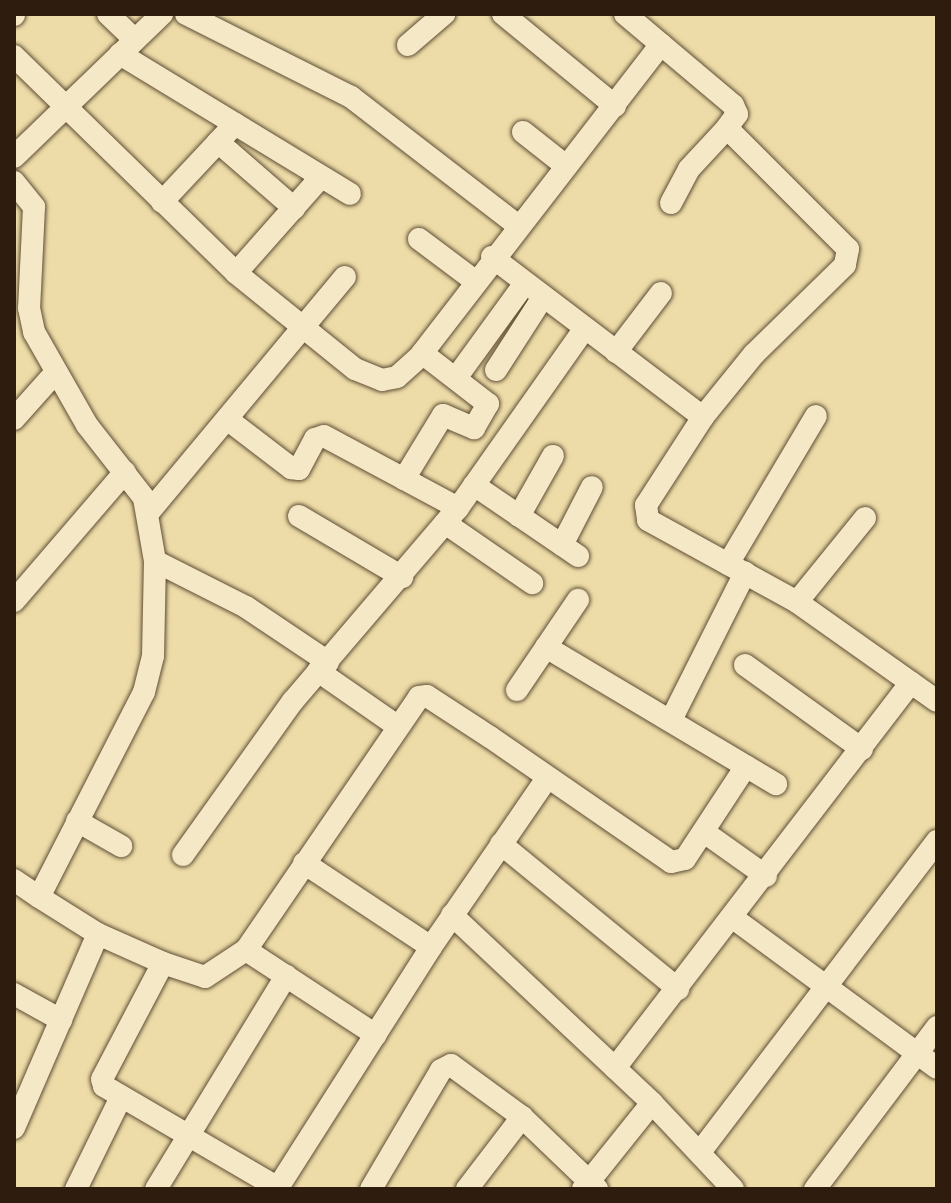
<!DOCTYPE html>
<style>
body{margin:0}
#map{position:relative;width:951px;height:1203px;overflow:hidden;background:#eedca8;font-family:"Gentium Book Plus",serif}
div>[style]{position:absolute}
.roads{filter:drop-shadow(0 0 2px #5e4d35) drop-shadow(0 0 2px #5e4d35)}
.minor>*{height:22px;margin:-11px;padding:0 11px;transform-origin:11px;border-radius:11px;background:#f4e8c6}
span{translate:-50% -50%;white-space:nowrap;text-align:center;line-height:1.15;-webkit-text-stroke:6px #f4e8c6;paint-order:stroke}
.frame{position:absolute;inset:0;border:16px solid #2e1d0f;pointer-events:none}
</style>
<div id="map">
<div class="roads">
<div class="minor">
<div style="left:108px;top:14px;width:37px;rotate:44deg"></div>
<div style="left:186px;top:14px;width:185px;rotate:26.7deg"></div>
<div style="left:351px;top:97px;width:210px;rotate:37.6deg"></div>
<div style="left:503px;top:14px;width:145px;rotate:39.4deg"></div>
<div style="left:625px;top:14px;width:141px;rotate:40.1deg"></div>
<div style="left:733px;top:105px;width:10px;rotate:66deg"></div>
<div style="left:737px;top:114px;width:17px;rotate:126deg"></div>
<div style="left:727px;top:128px;width:171px;rotate:45deg"></div>
<div style="left:848px;top:249px;width:16px;rotate:101deg"></div>
<div style="left:845px;top:265px;width:127px;rotate:135.6deg"></div>
<div style="left:754px;top:354px;width:81px;rotate:129deg"></div>
<div style="left:14px;top:15px;width:1px;rotate:-90deg"></div>
<div style="left:408px;top:45px;width:48px;rotate:-40.7deg"></div>
<div style="left:120px;top:54px;width:269px;rotate:31.3deg"></div>
<div style="left:14px;top:56px;width:310px;rotate:44.3deg"></div>
<div style="left:236px;top:273px;width:153px;rotate:38.9deg"></div>
<div style="left:355px;top:369px;width:29px;rotate:22deg"></div>
<div style="left:382px;top:380px;width:15px;rotate:-11deg"></div>
<div style="left:397px;top:377px;width:31px;rotate:-42deg"></div>
<div style="left:420px;top:356px;width:394px;rotate:-52.3deg"></div>
<div style="left:523px;top:132px;width:55px;rotate:38.3deg"></div>
<div style="left:218px;top:142px;width:101px;rotate:41deg"></div>
<div style="left:14px;top:157px;width:206px;rotate:-44deg"></div>
<div style="left:14px;top:182px;width:32px;rotate:51deg"></div>
<div style="left:34px;top:207px;width:101px;rotate:92.8deg"></div>
<div style="left:29px;top:308px;width:25px;rotate:78deg"></div>
<div style="left:34px;top:332px;width:107px;rotate:60.3deg"></div>
<div style="left:87px;top:425px;width:93px;rotate:52deg"></div>
<div style="left:144px;top:498px;width:64px;rotate:80.1deg"></div>
<div style="left:155px;top:561px;width:95px;rotate:91.2deg"></div>
<div style="left:153px;top:656px;width:37px;rotate:104deg"></div>
<div style="left:144px;top:692px;width:230px;rotate:117.1deg"></div>
<div style="left:39px;top:897px;width:70px;rotate:32.1deg"></div>
<div style="left:98px;top:934px;width:71px;rotate:24deg"></div>
<div style="left:162px;top:202px;width:107px;rotate:-46.9deg"></div>
<div style="left:671px;top:203px;width:38px;rotate:-62deg"></div>
<div style="left:689px;top:169px;width:56px;rotate:-47.2deg"></div>
<div style="left:419px;top:239px;width:70px;rotate:36.9deg"></div>
<div style="left:492px;top:257px;width:265px;rotate:37.2deg"></div>
<div style="left:703px;top:417px;width:105px;rotate:122.9deg"></div>
<div style="left:646px;top:505px;width:15px;rotate:82deg"></div>
<div style="left:648px;top:520px;width:170px;rotate:28.8deg"></div>
<div style="left:797px;top:602px;width:171px;rotate:35.3deg"></div>
<div style="left:236px;top:273px;width:128px;rotate:-48.5deg"></div>
<div style="left:616px;top:352px;width:74px;rotate:-52.7deg"></div>
<div style="left:496px;top:370px;width:87px;rotate:-57.2deg"></div>
<div style="left:456px;top:378px;width:117px;rotate:-54deg"></div>
<div style="left:14px;top:419px;width:63px;rotate:-48.2deg"></div>
<div style="left:227px;top:419px;width:81px;rotate:37.4deg"></div>
<div style="left:291px;top:468px;width:8px;rotate:7deg"></div>
<div style="left:299px;top:469px;width:34px;rotate:-62deg"></div>
<div style="left:315px;top:439px;width:9px;rotate:-18deg"></div>
<div style="left:324px;top:436px;width:152px;rotate:28.2deg"></div>
<div style="left:404px;top:479px;width:75px;rotate:-58.6deg"></div>
<div style="left:443px;top:415px;width:34px;rotate:23deg"></div>
<div style="left:474px;top:428px;width:28px;rotate:-60deg"></div>
<div style="left:488px;top:404px;width:83px;rotate:-142.3deg"></div>
<div style="left:474px;top:485px;width:126px;rotate:34.3deg"></div>
<div style="left:149px;top:512px;width:306px;rotate:-50.2deg"></div>
<div style="left:299px;top:516px;width:120px;rotate:30.6deg"></div>
<div style="left:519px;top:516px;width:69px;rotate:-60.5deg"></div>
<div style="left:445px;top:523px;width:106px;rotate:34.6deg"></div>
<div style="left:562px;top:545px;width:65px;rotate:-62.7deg"></div>
<div style="left:155px;top:561px;width:102px;rotate:26.8deg"></div>
<div style="left:246px;top:607px;width:99px;rotate:33.9deg"></div>
<div style="left:728px;top:564px;width:172px;rotate:-59.3deg"></div>
<div style="left:14px;top:601px;width:170px;rotate:-49.3deg"></div>
<div style="left:797px;top:602px;width:108px;rotate:-51deg"></div>
<div style="left:546px;top:647px;width:268px;rotate:30.8deg"></div>
<div style="left:745px;top:665px;width:144px;rotate:35.7deg"></div>
<div style="left:318px;top:671px;width:96px;rotate:34.8deg"></div>
<div style="left:517px;top:690px;width:109px;rotate:-55.9deg"></div>
<div style="left:671px;top:720px;width:165px;rotate:-63.3deg"></div>
<div style="left:77px;top:821px;width:51px;rotate:29.6deg"></div>
<div style="left:704px;top:832px;width:76px;rotate:35.4deg"></div>
<div style="left:501px;top:844px;width:229px;rotate:39.3deg"></div>
<div style="left:183px;top:855px;width:189px;rotate:-54.5deg"></div>
<div style="left:293px;top:701px;width:254px;rotate:-49.5deg"></div>
<div style="left:458px;top:508px;width:220px;rotate:-54.8deg"></div>
<div style="left:304px;top:863px;width:152px;rotate:33.5deg"></div>
<div style="left:14px;top:880px;width:30px;rotate:34deg"></div>
<div style="left:452px;top:915px;width:274px;rotate:43.2deg"></div>
<div style="left:652px;top:1103px;width:118px;rotate:46.7deg"></div>
<div style="left:733px;top:918px;width:253px;rotate:36.3deg"></div>
<div style="left:246px;top:950px;width:155px;rotate:33.2deg"></div>
<div style="left:14px;top:994px;width:54px;rotate:29deg"></div>
<div style="left:615px;top:1068px;width:486px;rotate:-52.5deg"></div>
<div style="left:14px;top:1128px;width:211px;rotate:-66.6deg"></div>
<div style="left:700px;top:1152px;width:391px;rotate:-52.7deg"></div>
<div style="left:76px;top:1189px;width:102px;rotate:-63.9deg"></div>
<div style="left:156px;top:1189px;width:250px;rotate:-58.6deg"></div>
<div style="left:277px;top:1189px;width:287px;rotate:-57.5deg"></div>
<div style="left:431px;top:947px;width:205px;rotate:-55.5deg"></div>
<div style="left:280px;top:1189px;width:204px;rotate:-149.7deg"></div>
<div style="left:104px;top:1086px;width:7px;rotate:-106deg"></div>
<div style="left:102px;top:1079px;width:131px;rotate:-62.3deg"></div>
<div style="left:163px;top:963px;width:44px;rotate:18.4deg"></div>
<div style="left:205px;top:977px;width:49px;rotate:-33.4deg"></div>
<div style="left:246px;top:950px;width:306px;rotate:-55.6deg"></div>
<div style="left:419px;top:697px;width:8px;rotate:-7deg"></div>
<div style="left:427px;top:696px;width:75px;rotate:33.1deg"></div>
<div style="left:490px;top:737px;width:220px;rotate:34.6deg"></div>
<div style="left:671px;top:862px;width:14px;rotate:-12deg"></div>
<div style="left:685px;top:859px;width:111px;rotate:-56.7deg"></div>
<div style="left:371px;top:1189px;width:138px;rotate:-59.5deg"></div>
<div style="left:441px;top:1070px;width:11px;rotate:-27deg"></div>
<div style="left:451px;top:1065px;width:88px;rotate:36.2deg"></div>
<div style="left:522px;top:1117px;width:104px;rotate:43.8deg"></div>
<div style="left:467px;top:1189px;width:91px;rotate:-52.6deg"></div>
<div style="left:583px;top:1189px;width:110px;rotate:-51.3deg"></div>
<div style="left:815px;top:1189px;width:203px;rotate:-53deg"></div>
</div>
</div>
<div class="frame"></div>
</div>
